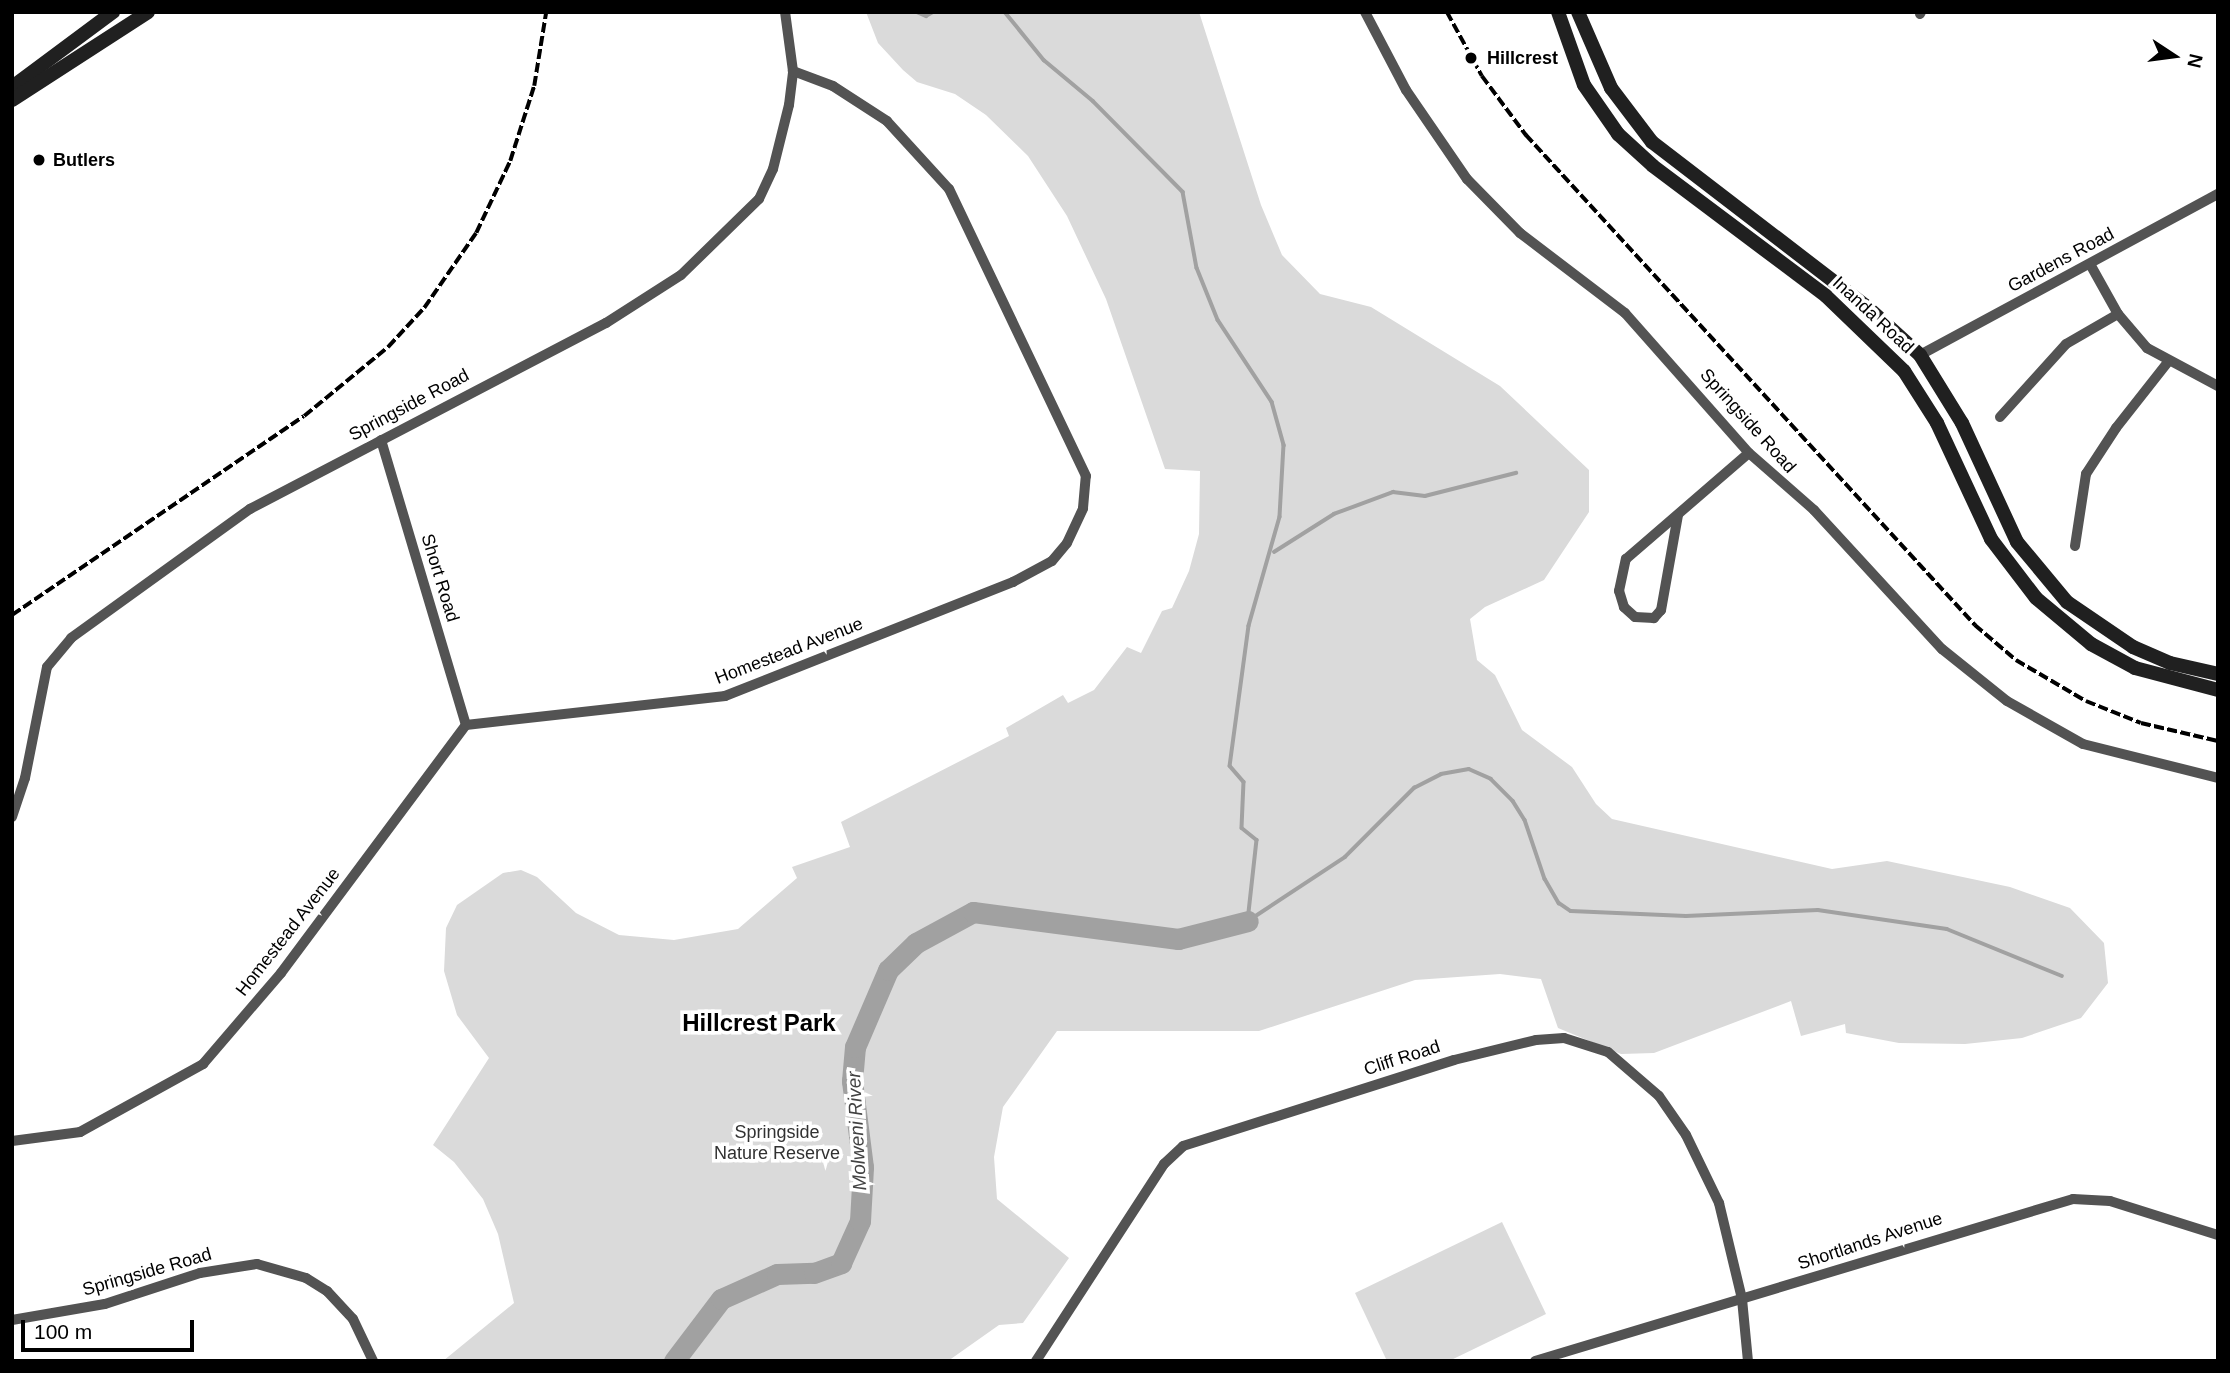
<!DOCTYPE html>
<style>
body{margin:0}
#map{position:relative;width:2230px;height:1373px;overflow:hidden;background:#fff;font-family:Helvetica,sans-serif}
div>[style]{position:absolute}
.green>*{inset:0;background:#dadada}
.stream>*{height:3.5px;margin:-1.75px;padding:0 1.75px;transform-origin:1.75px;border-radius:1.75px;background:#a1a1a1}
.river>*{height:21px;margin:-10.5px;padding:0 10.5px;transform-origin:10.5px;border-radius:10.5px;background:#a1a1a1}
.minor>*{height:10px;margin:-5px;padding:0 5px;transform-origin:5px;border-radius:5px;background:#535353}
.secondary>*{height:14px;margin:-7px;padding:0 7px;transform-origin:7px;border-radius:7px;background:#202020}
.rail>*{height:3.5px;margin-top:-1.75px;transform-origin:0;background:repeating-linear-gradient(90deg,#000 0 10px,transparent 0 13.5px)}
.dots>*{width:19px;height:19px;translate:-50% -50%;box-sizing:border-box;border:4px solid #fff;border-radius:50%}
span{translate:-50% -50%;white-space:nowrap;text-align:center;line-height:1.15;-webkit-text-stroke:7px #fff;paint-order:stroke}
.poi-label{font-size:18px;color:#000;font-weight:700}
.left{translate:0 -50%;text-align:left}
.street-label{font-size:18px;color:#000}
.park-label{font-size:18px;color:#313131}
.water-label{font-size:19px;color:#424242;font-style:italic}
.district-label{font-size:24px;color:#000;font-weight:700}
.frame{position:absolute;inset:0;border:14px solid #000;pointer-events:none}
.north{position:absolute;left:2139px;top:21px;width:70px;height:70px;-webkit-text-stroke:5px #fff;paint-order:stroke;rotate:103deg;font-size:19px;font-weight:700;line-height:28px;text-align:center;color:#000}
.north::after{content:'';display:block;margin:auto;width:24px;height:32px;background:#000;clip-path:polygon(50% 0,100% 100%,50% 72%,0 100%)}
.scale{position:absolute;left:21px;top:1320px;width:173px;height:32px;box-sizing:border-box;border:4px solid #000;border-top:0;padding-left:9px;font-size:21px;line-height:24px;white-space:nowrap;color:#000;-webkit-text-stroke:5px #fff;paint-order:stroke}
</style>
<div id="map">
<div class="green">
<div style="clip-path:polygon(866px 12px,1199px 12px,1261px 205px,1282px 255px,1320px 294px,1371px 307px,1500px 386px,1589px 470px,1589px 512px,1544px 580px,1485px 607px,1470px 619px,1477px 660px,1495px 675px,1522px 730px,1572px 767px,1596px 804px,1612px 819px,1832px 869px,1887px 861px,2010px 887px,2070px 908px,2104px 943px,2108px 983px,2081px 1018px,2022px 1038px,1965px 1044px,1899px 1043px,1846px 1033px,1845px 1024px,1801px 1036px,1791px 1001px,1654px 1053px,1621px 1054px,1558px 1028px,1541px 979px,1500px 974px,1415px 980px,1259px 1031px,1057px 1031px,1003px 1107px,994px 1157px,997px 1199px,1069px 1258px,1023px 1323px,999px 1325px,948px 1361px,443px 1361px,514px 1303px,498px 1234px,483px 1199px,454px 1162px,433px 1145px,489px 1058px,457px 1015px,444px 971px,446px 928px,457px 905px,503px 873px,521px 870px,537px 877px,576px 913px,619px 935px,674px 940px,738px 929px,797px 878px,792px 867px,850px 847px,841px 822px,1009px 736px,1006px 728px,1063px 695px,1068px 703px,1094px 690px,1127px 647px,1141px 653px,1162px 611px,1172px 608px,1189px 571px,1199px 534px,1200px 471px,1165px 469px,1106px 299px,1067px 216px,1028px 156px,986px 115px,955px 94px,917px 82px,903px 70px,878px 43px)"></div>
<div style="clip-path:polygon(1502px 1222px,1546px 1314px,1449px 1361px,1387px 1361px,1355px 1293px)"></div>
</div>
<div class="stream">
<div style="left:917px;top:12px;width:10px;rotate:24deg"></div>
<div style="left:926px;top:16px;width:8px;rotate:-30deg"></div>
<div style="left:1005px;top:12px;width:62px;rotate:50.9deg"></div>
<div style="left:1044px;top:60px;width:64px;rotate:39.9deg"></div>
<div style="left:1093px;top:101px;width:128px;rotate:45.3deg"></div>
<div style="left:1183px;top:192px;width:77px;rotate:79.6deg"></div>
<div style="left:1197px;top:268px;width:56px;rotate:68deg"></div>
<div style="left:1218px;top:320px;width:98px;rotate:56.6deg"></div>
<div style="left:1272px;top:402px;width:45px;rotate:74.4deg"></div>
<div style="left:1284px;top:445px;width:72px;rotate:93.2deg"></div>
<div style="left:1280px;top:517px;width:113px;rotate:105.9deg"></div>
<div style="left:1249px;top:626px;width:141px;rotate:97.7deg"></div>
<div style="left:1230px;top:766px;width:21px;rotate:49deg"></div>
<div style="left:1244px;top:782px;width:46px;rotate:92.5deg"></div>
<div style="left:1242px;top:828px;width:19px;rotate:39deg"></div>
<div style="left:1257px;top:840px;width:81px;rotate:96.3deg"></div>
<div style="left:1274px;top:552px;width:71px;rotate:-32.3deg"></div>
<div style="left:1334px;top:514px;width:63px;rotate:-20.4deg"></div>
<div style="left:1393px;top:492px;width:32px;rotate:7deg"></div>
<div style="left:1425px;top:496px;width:94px;rotate:-14.2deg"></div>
<div style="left:1248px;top:921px;width:116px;rotate:-33.4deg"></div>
<div style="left:1345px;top:857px;width:98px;rotate:-45deg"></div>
<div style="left:1414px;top:788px;width:30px;rotate:-27deg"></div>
<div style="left:1441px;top:774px;width:28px;rotate:-10deg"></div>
<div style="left:1469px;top:769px;width:24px;rotate:24deg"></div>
<div style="left:1491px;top:779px;width:31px;rotate:45deg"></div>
<div style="left:1513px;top:801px;width:22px;rotate:58deg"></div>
<div style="left:1525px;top:820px;width:62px;rotate:71.3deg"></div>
<div style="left:1545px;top:879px;width:28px;rotate:60deg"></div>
<div style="left:1559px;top:903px;width:14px;rotate:34deg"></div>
<div style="left:1571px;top:911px;width:115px;rotate:2.5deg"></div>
<div style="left:1686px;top:916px;width:132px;rotate:-2.6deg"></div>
<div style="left:1818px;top:910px;width:130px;rotate:8.4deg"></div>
<div style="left:1947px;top:929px;width:124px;rotate:22.2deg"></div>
</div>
<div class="river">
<div style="left:674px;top:1361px;width:78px;rotate:-52.8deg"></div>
<div style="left:721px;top:1299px;width:61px;rotate:-24.1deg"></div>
<div style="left:777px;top:1274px;width:37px;rotate:-2deg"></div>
<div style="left:814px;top:1273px;width:29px;rotate:-20deg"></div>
<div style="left:841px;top:1263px;width:46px;rotate:-65.7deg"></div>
<div style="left:860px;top:1221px;width:54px;rotate:-86.8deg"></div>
<div style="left:863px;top:1167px;width:87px;rotate:-97.3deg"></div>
<div style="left:852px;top:1081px;width:34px;rotate:-85deg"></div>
<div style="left:855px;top:1047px;width:84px;rotate:-66.8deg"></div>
<div style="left:888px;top:970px;width:39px;rotate:-44deg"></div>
<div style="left:916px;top:943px;width:65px;rotate:-28.5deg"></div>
<div style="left:973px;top:912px;width:207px;rotate:7.5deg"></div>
<div style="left:1178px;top:939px;width:72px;rotate:-14.4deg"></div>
</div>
<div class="minor">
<div style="left:1365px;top:12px;width:88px;rotate:62.3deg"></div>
<div style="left:1406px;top:90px;width:108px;rotate:55.6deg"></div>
<div style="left:1467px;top:179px;width:76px;rotate:45.5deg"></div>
<div style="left:1520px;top:233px;width:132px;rotate:37.3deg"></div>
<div style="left:1625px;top:313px;width:187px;rotate:48.5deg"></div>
<div style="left:1749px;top:453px;width:86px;rotate:41.2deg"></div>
<div style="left:1814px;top:510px;width:189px;rotate:47.4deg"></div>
<div style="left:1942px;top:649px;width:83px;rotate:38.7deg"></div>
<div style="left:2007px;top:701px;width:87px;rotate:29.5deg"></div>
<div style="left:2083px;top:744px;width:139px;rotate:14.1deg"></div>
<div style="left:1920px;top:14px;width:2px;rotate:-63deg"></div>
<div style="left:2090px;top:264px;width:57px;rotate:60.8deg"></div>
<div style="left:2118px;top:314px;width:45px;rotate:49.5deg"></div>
<div style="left:2147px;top:348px;width:81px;rotate:28.2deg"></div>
<div style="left:1920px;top:355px;width:339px;rotate:-28.4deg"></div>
<div style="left:2000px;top:417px;width:98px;rotate:-47.9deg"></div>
<div style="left:2066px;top:344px;width:60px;rotate:-30deg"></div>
<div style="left:381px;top:440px;width:297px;rotate:73.4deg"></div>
<div style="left:1678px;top:515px;width:97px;rotate:100.1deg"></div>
<div style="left:1661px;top:610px;width:11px;rotate:131deg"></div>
<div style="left:1654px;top:618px;width:19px;rotate:-177deg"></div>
<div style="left:1635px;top:617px;width:15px;rotate:-138deg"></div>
<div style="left:1624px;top:607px;width:17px;rotate:-107deg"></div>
<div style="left:1619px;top:591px;width:33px;rotate:-78deg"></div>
<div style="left:1626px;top:559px;width:162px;rotate:-40.8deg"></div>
<div style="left:2075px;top:546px;width:73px;rotate:-81.3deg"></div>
<div style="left:2086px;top:474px;width:55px;rotate:-56.9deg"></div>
<div style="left:2116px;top:428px;width:84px;rotate:-51.8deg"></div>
<div style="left:12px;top:817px;width:41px;rotate:-71.6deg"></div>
<div style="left:25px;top:778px;width:113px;rotate:-78.8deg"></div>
<div style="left:47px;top:667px;width:38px;rotate:-50deg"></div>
<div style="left:71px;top:638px;width:221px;rotate:-35.8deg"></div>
<div style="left:250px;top:509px;width:402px;rotate:-27.6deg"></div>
<div style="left:606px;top:323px;width:89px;rotate:-32.6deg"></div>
<div style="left:681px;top:275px;width:109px;rotate:-44.3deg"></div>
<div style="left:759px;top:199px;width:33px;rotate:-65deg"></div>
<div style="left:773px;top:169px;width:66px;rotate:-76deg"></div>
<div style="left:789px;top:105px;width:34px;rotate:-83deg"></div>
<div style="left:793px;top:71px;width:60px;rotate:-97.7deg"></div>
<div style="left:12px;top:1141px;width:69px;rotate:-7.5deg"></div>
<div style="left:80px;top:1132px;width:141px;rotate:-28.9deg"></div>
<div style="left:203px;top:1064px;width:120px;rotate:-49.4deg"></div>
<div style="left:281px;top:973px;width:309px;rotate:-53.3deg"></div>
<div style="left:466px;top:725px;width:261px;rotate:-6.4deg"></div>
<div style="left:725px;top:696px;width:310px;rotate:-21.6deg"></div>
<div style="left:1013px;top:582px;width:44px;rotate:-28.3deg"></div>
<div style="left:1052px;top:561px;width:23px;rotate:-50deg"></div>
<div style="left:1067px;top:543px;width:38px;rotate:-65deg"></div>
<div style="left:1083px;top:508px;width:32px;rotate:-85deg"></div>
<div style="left:1086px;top:476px;width:318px;rotate:-115.5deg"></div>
<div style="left:949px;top:189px;width:92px;rotate:-132.4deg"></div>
<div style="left:887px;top:121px;width:64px;rotate:-147.1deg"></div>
<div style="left:833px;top:86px;width:43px;rotate:-159.4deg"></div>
<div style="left:12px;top:1320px;width:94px;rotate:-9.8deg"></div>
<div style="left:105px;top:1304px;width:100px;rotate:-18.1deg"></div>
<div style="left:200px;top:1273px;width:58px;rotate:-9deg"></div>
<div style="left:257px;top:1264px;width:51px;rotate:15.9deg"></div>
<div style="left:306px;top:1278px;width:25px;rotate:32deg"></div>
<div style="left:327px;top:1291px;width:38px;rotate:47deg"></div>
<div style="left:353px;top:1319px;width:47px;rotate:64.5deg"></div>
<div style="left:1036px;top:1361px;width:235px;rotate:-57deg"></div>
<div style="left:1164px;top:1164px;width:26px;rotate:-43deg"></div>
<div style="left:1183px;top:1146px;width:284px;rotate:-17.6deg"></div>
<div style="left:1454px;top:1060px;width:84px;rotate:-13.7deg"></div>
<div style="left:1536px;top:1040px;width:28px;rotate:-4deg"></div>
<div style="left:1564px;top:1038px;width:46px;rotate:17.7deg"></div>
<div style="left:1608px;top:1052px;width:67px;rotate:40.8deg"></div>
<div style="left:1659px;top:1096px;width:47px;rotate:55.3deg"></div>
<div style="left:1686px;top:1135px;width:76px;rotate:64.1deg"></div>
<div style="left:1719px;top:1203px;width:99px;rotate:76.5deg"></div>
<div style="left:1742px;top:1299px;width:62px;rotate:84.5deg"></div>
<div style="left:1535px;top:1361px;width:562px;rotate:-16.76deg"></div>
<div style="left:2073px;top:1199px;width:37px;rotate:3deg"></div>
<div style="left:2110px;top:1201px;width:113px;rotate:17.5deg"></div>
</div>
<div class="secondary">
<div style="left:1558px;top:12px;width:77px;rotate:70.4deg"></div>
<div style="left:1584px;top:85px;width:60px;rotate:55.2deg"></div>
<div style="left:1618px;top:134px;width:47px;rotate:42.4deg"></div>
<div style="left:1653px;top:166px;width:216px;rotate:36.9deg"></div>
<div style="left:1826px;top:296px;width:108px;rotate:43.9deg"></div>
<div style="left:1904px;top:371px;width:62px;rotate:57.6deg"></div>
<div style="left:1937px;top:423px;width:128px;rotate:65deg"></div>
<div style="left:1991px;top:539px;width:74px;rotate:52.7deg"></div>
<div style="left:2036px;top:598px;width:72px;rotate:39.9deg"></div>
<div style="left:2091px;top:644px;width:50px;rotate:28.6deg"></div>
<div style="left:2135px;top:668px;width:86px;rotate:14.8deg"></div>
<div style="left:1578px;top:12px;width:83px;rotate:66.5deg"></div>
<div style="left:1611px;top:88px;width:68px;rotate:52.8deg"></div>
<div style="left:1652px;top:142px;width:270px;rotate:37.5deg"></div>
<div style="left:1866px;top:306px;width:73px;rotate:42.2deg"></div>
<div style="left:1920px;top:355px;width:80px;rotate:58.3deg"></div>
<div style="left:1962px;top:423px;width:131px;rotate:65.2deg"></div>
<div style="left:2017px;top:542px;width:78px;rotate:50.2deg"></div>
<div style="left:2067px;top:602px;width:80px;rotate:34.3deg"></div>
<div style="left:2133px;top:647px;width:40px;rotate:23.4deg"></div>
<div style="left:2170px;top:663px;width:49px;rotate:12.9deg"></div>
<div style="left:12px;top:87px;width:126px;rotate:-36.6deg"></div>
<div style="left:12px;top:100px;width:162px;rotate:-32.9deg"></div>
</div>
<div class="rail">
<div style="left:1447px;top:12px;width:73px;rotate:61.3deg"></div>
<div style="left:1482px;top:76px;width:74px;rotate:53.3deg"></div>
<div style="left:1526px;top:135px;width:665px;rotate:47.5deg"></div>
<div style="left:1975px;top:625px;width:54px;rotate:40.5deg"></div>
<div style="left:2016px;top:660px;width:81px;rotate:30.4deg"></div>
<div style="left:2086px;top:701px;width:59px;rotate:21.8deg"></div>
<div style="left:2141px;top:723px;width:79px;rotate:13.2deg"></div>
<div style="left:12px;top:615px;width:353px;rotate:-34.3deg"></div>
<div style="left:304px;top:416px;width:109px;rotate:-39.4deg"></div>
<div style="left:388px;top:347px;width:53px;rotate:-47.3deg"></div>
<div style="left:424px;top:308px;width:91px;rotate:-55.3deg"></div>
<div style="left:476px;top:233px;width:80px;rotate:-64.7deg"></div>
<div style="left:510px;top:161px;width:79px;rotate:-72.3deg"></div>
<div style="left:534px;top:86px;width:75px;rotate:-80.8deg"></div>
</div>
<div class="dots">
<div style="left:1471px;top:58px;background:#000"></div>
<div style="left:39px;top:160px;background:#000"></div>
</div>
<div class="poi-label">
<span class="left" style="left:1487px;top:58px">Hillcrest</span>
<span class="left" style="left:53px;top:160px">Butlers</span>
</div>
<div class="street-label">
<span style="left:2061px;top:260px;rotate:-28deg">Gardens Road</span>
<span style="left:1873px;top:315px;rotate:43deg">Inanda Road</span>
<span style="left:409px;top:405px;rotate:-28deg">Springside Road</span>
<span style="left:1748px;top:421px;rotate:48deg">Springside Road</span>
<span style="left:440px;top:578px;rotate:73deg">Short Road</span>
<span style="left:789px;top:651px;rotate:-21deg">Homestead Avenue</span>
<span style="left:288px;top:932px;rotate:-52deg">Homestead Avenue</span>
<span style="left:1402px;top:1058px;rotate:-18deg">Cliff Road</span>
<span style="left:1870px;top:1241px;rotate:-18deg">Shortlands Avenue</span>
<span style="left:147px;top:1272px;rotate:-16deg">Springside Road</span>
</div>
<div class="park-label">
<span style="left:777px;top:1143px">Springside<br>Nature Reserve</span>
</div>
<div class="water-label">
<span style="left:857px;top:1131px;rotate:-93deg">Molweni River</span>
</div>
<div class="district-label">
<span style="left:759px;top:1023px">Hillcrest Park</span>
</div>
<div class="frame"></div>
<div class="north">N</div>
<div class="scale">100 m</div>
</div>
